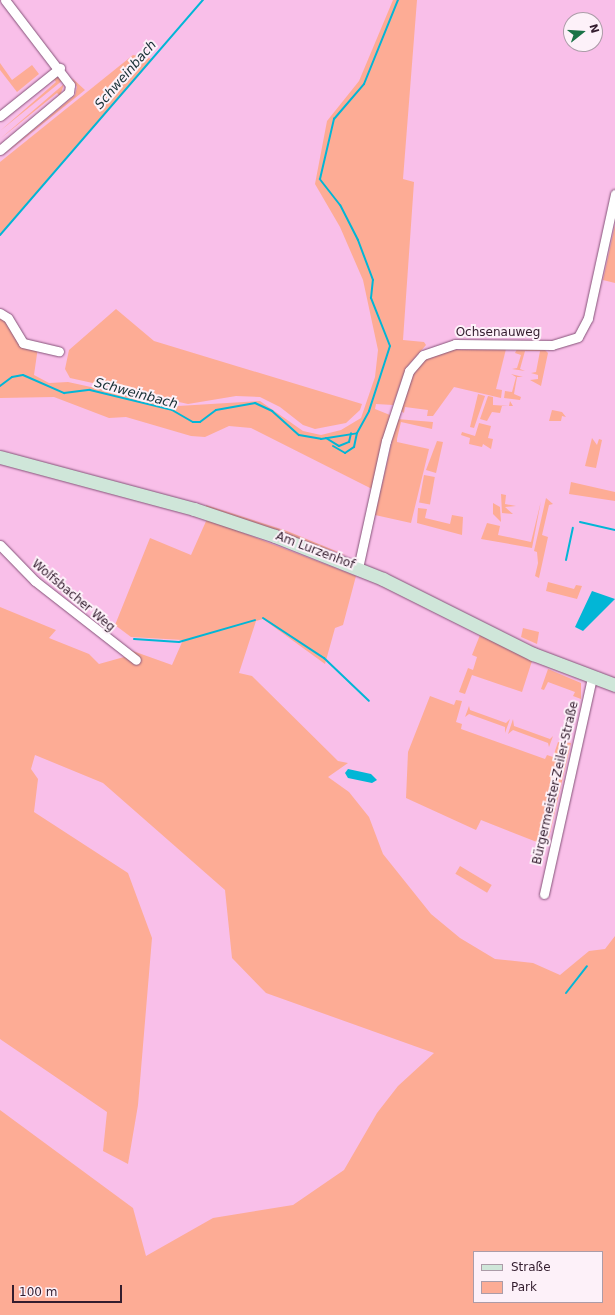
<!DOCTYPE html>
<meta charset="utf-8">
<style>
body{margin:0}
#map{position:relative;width:615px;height:1315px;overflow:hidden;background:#f9bfe9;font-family:"DejaVu Sans",sans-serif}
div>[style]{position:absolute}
.green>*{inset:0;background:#fdac95;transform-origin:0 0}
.water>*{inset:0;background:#02b6d6}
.stream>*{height:2px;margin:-1px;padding:0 1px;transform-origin:1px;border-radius:1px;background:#02b6d6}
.roads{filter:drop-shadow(0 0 1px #855379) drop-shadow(0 0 1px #855379)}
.street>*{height:9px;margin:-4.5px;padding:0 4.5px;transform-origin:4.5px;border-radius:4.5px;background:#fff}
.secondary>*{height:13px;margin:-6.5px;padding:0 6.5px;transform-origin:6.5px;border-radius:6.5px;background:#cfe6d9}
span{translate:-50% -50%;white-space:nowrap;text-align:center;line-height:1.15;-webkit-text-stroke:4px #fdf1f9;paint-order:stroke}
.street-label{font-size:12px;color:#331d2e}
.water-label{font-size:13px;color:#193137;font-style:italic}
.legend{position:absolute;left:473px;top:1251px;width:130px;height:52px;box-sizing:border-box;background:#fdf1f9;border:1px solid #ac9ca8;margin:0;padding:5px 7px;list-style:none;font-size:12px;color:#331d2e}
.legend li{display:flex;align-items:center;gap:8px;height:20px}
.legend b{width:20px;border:1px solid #ac9ca8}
.north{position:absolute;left:563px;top:12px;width:40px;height:40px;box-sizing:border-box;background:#fdf1f9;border:1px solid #ac9ca8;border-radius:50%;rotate:73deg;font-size:11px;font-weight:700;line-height:16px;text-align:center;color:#331d2e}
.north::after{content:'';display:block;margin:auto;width:14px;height:18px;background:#1a7347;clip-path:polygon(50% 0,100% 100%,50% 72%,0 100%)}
.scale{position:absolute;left:12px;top:1285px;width:110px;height:18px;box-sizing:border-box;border:2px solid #331d2e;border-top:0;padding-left:5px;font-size:12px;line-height:14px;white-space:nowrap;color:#331d2e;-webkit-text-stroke:3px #fdf1f9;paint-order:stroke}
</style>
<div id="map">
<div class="green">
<div style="clip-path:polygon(393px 0,417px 0,403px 179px,414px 182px,403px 340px,424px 342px,426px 345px,406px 368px,393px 405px,376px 404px,375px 409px,390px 415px,372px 489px,251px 428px,229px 426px,205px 437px,191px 436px,126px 417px,109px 418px,54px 397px,0 398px,0 313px,15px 334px,38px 347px,34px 375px,49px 383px,68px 382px,178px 406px,260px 401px,303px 431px,321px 435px,341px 430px,361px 418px,375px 377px,378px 350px,363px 280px,340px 227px,315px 184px,327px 121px,359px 81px)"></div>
<div style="clip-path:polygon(133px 55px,153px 59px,0 235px,0 162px)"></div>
<div style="clip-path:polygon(0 63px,12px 80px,32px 65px,39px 74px,17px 92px,0 70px)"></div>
<div style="clip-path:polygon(58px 77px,63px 80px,0 131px,56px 82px,53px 78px)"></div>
<div style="clip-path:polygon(72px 78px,85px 90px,0 158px,75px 95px,77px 87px)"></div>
<div style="clip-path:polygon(64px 84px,60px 96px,57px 93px,0 139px)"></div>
<div style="clip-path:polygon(615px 225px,615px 283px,603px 280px)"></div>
<div style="clip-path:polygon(116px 309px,154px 341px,362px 404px,360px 410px,346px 423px,315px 429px,303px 425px,280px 407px,260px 397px,236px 396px,188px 404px,70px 378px,65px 369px,69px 350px)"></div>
<div style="clip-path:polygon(506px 349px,496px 389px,502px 390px,501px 398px,454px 387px,433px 416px,427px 416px,428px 410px,405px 407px,404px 413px,400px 410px,410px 378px,426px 358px,444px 350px)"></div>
<div style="clip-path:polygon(517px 349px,544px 349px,548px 353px,541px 386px,530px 380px,538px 379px,538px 375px,531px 373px,536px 372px,540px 351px,525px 351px,520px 369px,525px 371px,512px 369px,517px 368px,521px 355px,515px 353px)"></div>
<div style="clip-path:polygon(511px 374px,523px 377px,517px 377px,514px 394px,521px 397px,520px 400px,504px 398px,505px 391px,512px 392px,516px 377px)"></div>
<div style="clip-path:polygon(478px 394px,485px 396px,474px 428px,470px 427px)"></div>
<div style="clip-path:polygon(488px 396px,493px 397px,493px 405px,509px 406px,510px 401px,513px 406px,502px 406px,500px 413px,492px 412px,487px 421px,480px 419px)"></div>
<div style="clip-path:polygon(552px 410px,562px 412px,566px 417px,562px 416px,561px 421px,549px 421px)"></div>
<div style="clip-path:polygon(397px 419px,433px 422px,432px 429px,401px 422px,397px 439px,397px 442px,429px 449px,411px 523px,375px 515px)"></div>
<div style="clip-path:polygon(479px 423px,491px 426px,488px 438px,493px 439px,491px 449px,483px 444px,482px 447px,469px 444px,470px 438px,461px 435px,462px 432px,475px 436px)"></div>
<div style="clip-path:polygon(592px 438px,597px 445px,599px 439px,602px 440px,596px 468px,585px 466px)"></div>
<div style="clip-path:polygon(437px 441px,443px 442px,436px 473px,426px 470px)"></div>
<div style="left:424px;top:475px;width:11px;height:28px;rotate:10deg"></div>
<div style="clip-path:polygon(571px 482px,615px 492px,615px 501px,569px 494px)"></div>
<div style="clip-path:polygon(501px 494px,506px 495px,505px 504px,516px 506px,505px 507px,513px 514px,502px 513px)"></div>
<div style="clip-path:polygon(546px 498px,553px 504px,549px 505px,542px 535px,548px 537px,539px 578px,535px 576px,538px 563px,537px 552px,534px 551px)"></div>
<div style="clip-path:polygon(541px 501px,532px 548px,481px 539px,487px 523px,500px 526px,498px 535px,531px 542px)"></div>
<div style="clip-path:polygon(493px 503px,500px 507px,501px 522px,493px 514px)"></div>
<div style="clip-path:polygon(206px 505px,287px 531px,348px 556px,206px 508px)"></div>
<div style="clip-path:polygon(418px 508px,427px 509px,425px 518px,450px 524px,452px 515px,463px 517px,462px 535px,417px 523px)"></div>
<div style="clip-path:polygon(evenodd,207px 519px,356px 576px,343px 625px,335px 628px,325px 664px,263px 619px,256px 621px,239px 673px,252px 676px,338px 761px,348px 763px,328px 777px,349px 792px,369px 817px,383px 854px,431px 914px,460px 938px,495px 959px,533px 963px,560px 975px,589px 951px,605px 949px,615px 936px,615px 1315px,0 1315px,0 1110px,133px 1208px,146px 1256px,213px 1218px,293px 1205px,344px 1170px,377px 1113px,398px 1086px,434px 1053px,266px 993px,232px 958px,225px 890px,103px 783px,35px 755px,31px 769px,38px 779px,34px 812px,128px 873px,152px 938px,138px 1105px,128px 1164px,103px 1151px,107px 1112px,0 1039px,0 607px,56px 630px,49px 638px,89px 654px,99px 664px,124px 657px,130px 650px,172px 665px,183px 640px,131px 637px,115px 625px,150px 538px,191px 555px,207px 519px,474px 1252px,602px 1252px,602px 1302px,474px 1302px,474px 1252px)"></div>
<div style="clip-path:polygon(548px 582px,574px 589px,576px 585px,582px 586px,577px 599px,546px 591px)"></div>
<div style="clip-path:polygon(523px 628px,539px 632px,537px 644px,521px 637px)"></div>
<div style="clip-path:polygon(480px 635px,532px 661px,522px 692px,472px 675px,465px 694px,459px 692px,468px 668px,473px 670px,477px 657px,472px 655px)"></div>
<div style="clip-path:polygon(548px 669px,581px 683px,581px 699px,573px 696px,575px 692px,548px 682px,544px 690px,541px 689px)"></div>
<div style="clip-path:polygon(430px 696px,454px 705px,456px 700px,462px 701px,456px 722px,462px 724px,461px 729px,545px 759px,547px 755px,553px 757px,558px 742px,571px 743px,547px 846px,481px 820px,476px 830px,406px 798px,408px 752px)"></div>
<div style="clip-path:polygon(469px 706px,470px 710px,506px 723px,510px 719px,505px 733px,505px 727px,469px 714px,465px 717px)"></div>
<div style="clip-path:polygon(513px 719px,514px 726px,550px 739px,553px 736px,549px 747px,548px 743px,513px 730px,508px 734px)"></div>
<div style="left:460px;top:866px;width:37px;height:9px;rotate:31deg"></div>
</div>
<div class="water">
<div style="clip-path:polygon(592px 591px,615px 599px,583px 631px,575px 627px)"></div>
<div style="clip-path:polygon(348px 769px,371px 774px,377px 780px,372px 783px,348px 778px,345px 773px)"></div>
</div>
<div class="stream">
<div style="left:0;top:235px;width:311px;rotate:-49.2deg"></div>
<div style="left:0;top:386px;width:15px;rotate:-37deg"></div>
<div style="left:12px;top:377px;width:11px;rotate:-10deg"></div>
<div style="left:23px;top:375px;width:45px;rotate:23.7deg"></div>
<div style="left:64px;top:393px;width:26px;rotate:-7deg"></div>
<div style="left:90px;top:390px;width:84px;rotate:13.7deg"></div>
<div style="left:172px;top:410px;width:24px;rotate:30deg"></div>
<div style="left:193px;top:422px;width:7px"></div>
<div style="left:200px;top:422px;width:20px;rotate:-37deg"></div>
<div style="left:216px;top:410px;width:40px;rotate:-10deg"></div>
<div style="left:255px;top:403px;width:19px;rotate:25deg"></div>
<div style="left:272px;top:411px;width:36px;rotate:42deg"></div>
<div style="left:299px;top:435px;width:22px;rotate:10deg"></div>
<div style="left:321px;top:439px;width:36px;rotate:-9deg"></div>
<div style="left:357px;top:433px;width:25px;rotate:-61deg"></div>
<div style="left:369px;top:411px;width:68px;rotate:-72.1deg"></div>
<div style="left:390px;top:346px;width:52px;rotate:-111.6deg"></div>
<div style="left:371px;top:298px;width:18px;rotate:-84deg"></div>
<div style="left:373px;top:280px;width:43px;rotate:-110.6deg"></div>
<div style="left:358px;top:240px;width:39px;rotate:-117deg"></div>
<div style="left:340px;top:205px;width:33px;rotate:-128deg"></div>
<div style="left:320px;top:179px;width:62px;rotate:-76.9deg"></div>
<div style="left:334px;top:119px;width:46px;rotate:-49.4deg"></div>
<div style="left:364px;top:84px;width:91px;rotate:-68deg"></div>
<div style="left:326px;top:438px;width:15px;rotate:32deg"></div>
<div style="left:339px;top:446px;width:11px;rotate:-22deg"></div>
<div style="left:349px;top:442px;width:9px;rotate:-77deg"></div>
<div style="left:333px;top:446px;width:14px;rotate:30deg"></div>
<div style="left:345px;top:453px;width:11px;rotate:-34deg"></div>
<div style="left:354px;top:447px;width:14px;rotate:-78deg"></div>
<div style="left:580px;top:522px;width:36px;rotate:13deg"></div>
<div style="left:566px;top:560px;width:33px;rotate:-78deg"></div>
<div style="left:263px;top:618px;width:73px;rotate:33.3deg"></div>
<div style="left:324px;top:658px;width:62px;rotate:43.7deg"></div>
<div style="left:134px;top:639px;width:45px;rotate:3.8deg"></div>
<div style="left:179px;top:642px;width:79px;rotate:-16.1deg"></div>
<div style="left:566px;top:993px;width:34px;rotate:-52deg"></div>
</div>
<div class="roads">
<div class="street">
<div style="left:0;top:116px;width:77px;rotate:-38.7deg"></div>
<div style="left:0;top:150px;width:90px;rotate:-40deg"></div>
<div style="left:69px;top:92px;width:7px;rotate:-82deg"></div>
<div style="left:70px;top:85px;width:107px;rotate:-127.4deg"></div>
<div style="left:0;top:313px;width:9px;rotate:32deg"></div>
<div style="left:8px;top:318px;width:29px;rotate:59deg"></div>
<div style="left:23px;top:343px;width:37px;rotate:13deg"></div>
<div style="left:0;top:545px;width:50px;rotate:45.8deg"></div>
<div style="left:35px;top:581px;width:128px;rotate:38deg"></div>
<div style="left:358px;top:568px;width:130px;rotate:-77.6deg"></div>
<div style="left:386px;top:441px;width:74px;rotate:-71.8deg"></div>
<div style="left:409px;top:371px;width:21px;rotate:-49deg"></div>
<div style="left:423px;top:355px;width:34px;rotate:-19deg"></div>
<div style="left:455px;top:344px;width:97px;rotate:0.6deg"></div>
<div style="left:552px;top:345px;width:27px;rotate:-17deg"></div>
<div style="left:578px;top:337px;width:21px;rotate:-62deg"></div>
<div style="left:588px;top:318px;width:127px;rotate:-77.7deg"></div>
<div style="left:544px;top:894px;width:222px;rotate:-77.5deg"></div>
</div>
<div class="secondary">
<div style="left:0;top:457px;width:201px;rotate:15deg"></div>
<div style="left:194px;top:509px;width:85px;rotate:18.4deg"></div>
<div style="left:275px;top:536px;width:116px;rotate:21.7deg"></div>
<div style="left:383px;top:579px;width:168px;rotate:26.6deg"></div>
<div style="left:533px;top:654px;width:88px;rotate:20.7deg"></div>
</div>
</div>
<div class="street-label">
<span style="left:498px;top:333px">Ochsenauweg</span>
<span style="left:315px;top:551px;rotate:21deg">Am Lurzenhof</span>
<span style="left:73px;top:596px;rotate:40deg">Wolfsbacher Weg</span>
<span style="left:556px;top:783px;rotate:-77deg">Bürgermeister-Zeiler-Straße</span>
</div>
<div class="water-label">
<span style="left:126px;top:75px;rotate:-49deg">Schweinbach</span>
<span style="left:136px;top:394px;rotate:15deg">Schweinbach</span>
</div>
<ul class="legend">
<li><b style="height:5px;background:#cfe6d9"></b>Straße</li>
<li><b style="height:11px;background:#fdac95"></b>Park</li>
</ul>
<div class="north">N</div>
<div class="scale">100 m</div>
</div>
